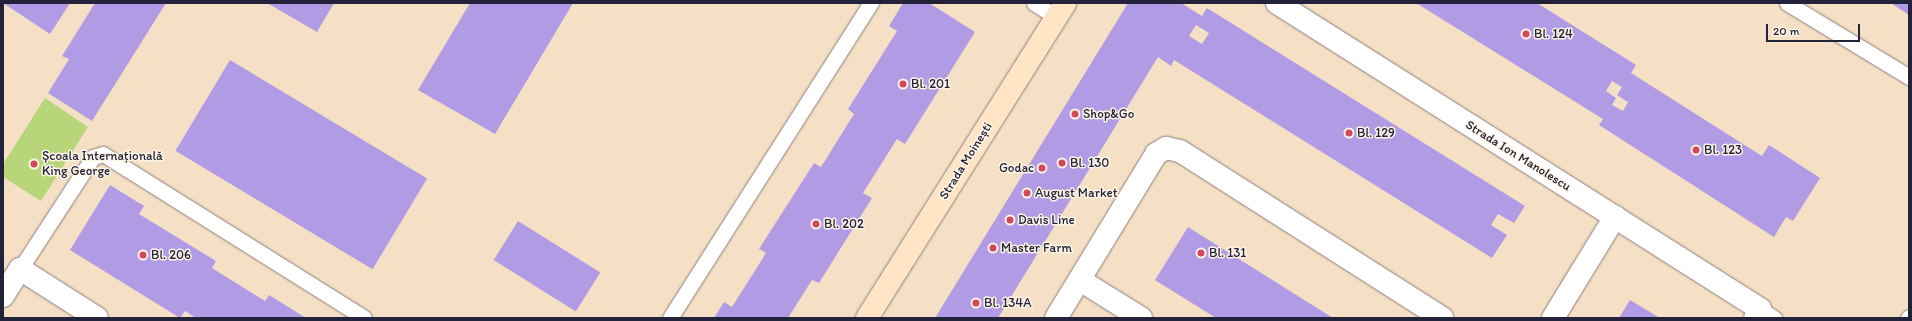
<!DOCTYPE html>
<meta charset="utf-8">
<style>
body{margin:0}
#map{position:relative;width:1912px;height:321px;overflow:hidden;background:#f6e0c5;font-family:Itim,sans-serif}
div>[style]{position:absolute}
.green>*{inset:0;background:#b9d57a}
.building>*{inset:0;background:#b19be5;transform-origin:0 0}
.roads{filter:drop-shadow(0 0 1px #8c8180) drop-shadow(0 0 1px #8c8180)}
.service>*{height:15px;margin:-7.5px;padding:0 7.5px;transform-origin:7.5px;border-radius:7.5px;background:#fff}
.minor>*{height:22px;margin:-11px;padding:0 11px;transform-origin:11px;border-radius:11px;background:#fff}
.secondary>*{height:22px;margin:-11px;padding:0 11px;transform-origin:11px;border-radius:11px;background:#ffe4c6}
.dots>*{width:11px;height:11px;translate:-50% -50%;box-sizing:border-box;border:2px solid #fcf5e5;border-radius:50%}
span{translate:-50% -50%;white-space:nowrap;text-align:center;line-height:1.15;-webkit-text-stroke:3px #fcf5e5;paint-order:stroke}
.poi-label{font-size:13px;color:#22223b}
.left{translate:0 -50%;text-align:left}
.right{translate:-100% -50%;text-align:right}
.street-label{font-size:13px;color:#22223b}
.frame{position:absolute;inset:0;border:4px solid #22223b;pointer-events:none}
.scale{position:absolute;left:1766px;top:24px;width:94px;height:18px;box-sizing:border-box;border:2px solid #22223b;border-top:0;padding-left:5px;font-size:12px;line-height:14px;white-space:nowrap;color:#22223b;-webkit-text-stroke:3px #fcf5e5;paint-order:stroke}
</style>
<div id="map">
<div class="green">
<div style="clip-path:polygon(45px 98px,88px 127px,41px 201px,3px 177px,3px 164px)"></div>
</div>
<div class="building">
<div style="clip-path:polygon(3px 3px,70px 3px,50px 34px)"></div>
<div style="clip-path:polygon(95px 3px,166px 3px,92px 121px,48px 93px,69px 59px,62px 56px)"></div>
<div style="clip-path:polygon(267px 3px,334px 3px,317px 32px)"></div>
<div style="clip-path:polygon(470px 3px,573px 3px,495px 134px,418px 90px)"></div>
<div style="clip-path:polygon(903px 3px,929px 3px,975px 32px,905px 144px,897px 139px,863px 193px,872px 198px,819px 283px,812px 280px,788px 318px,714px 318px,724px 302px,732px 307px,766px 253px,759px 249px,814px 163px,821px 167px,854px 114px,848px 109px,897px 31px,889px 26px)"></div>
<div style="clip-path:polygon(evenodd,1128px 3px,1181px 3px,1202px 16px,1207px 8px,1525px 206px,1514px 223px,1498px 214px,1491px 225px,1507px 235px,1492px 258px,1174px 60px,1171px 66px,1158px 57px,998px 318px,935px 318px,1128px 3px,1196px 25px,1209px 33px,1202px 44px,1189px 36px,1196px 25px)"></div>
<div style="clip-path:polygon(evenodd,1416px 3px,1537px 3px,1636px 65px,1631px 73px,1762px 156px,1769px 145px,1820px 178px,1793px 221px,1786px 217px,1774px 237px,1599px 125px,1603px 119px,1416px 3px,1612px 81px,1622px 87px,1617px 95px,1628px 102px,1623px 111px,1612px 105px,1616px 98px,1606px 91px,1612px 81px)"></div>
<div style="clip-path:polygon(1891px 3px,1909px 3px,1909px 15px)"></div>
<div style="left:230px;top:60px;width:230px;height:106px;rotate:31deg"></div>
<div style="clip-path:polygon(110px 185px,144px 206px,139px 214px,216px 261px,212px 268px,265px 301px,269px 295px,306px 318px,196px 318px,185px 311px,180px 318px,70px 250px)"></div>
<div style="left:518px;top:221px;width:97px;height:46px;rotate:32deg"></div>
<div style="clip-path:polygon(1188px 227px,1333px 318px,1216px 318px,1155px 280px)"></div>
<div style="clip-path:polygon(1630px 300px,1660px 318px,1619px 318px)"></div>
</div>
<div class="roads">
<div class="service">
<div style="left:1034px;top:3px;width:26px;rotate:32deg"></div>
<div style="left:1787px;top:3px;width:143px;rotate:31.2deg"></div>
<div style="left:20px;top:269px;width:134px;rotate:-56.9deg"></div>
<div style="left:93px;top:157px;width:10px;rotate:-17deg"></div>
<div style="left:103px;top:154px;width:308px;rotate:32.1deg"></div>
<div style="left:1760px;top:309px;width:17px;rotate:33deg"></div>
<div style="left:670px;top:318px;width:374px;rotate:-57.5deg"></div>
<div style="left:1908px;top:318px;width:1px;rotate:-45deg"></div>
</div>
<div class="minor">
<div style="left:1277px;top:3px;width:572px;rotate:32.36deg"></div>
<div style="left:1760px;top:309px;width:10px;rotate:119deg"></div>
<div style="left:1080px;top:280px;width:72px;rotate:31.9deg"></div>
<div style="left:3px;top:296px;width:32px;rotate:-58deg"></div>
<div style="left:20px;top:269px;width:91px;rotate:32.5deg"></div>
<div style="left:1056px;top:318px;width:192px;rotate:-58.6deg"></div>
<div style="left:1156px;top:154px;width:12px;rotate:-31deg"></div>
<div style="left:1166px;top:148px;width:14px;rotate:12deg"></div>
<div style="left:1180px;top:151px;width:311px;rotate:32.5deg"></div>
<div style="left:1553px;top:318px;width:119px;rotate:-58.5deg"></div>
</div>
<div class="secondary">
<div style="left:867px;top:318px;width:372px;rotate:-57.8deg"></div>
</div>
</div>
<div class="dots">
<div style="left:1526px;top:34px;background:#d1495b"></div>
<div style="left:903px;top:84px;background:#d1495b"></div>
<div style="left:1075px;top:114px;background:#d1495b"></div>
<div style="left:1349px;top:133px;background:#d1495b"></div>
<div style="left:1696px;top:150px;background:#d1495b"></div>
<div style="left:1062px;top:163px;background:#d1495b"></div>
<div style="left:34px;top:164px;background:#d1495b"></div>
<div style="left:1042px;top:168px;background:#d1495b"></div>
<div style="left:1027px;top:193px;background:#d1495b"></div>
<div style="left:1010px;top:220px;background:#d1495b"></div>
<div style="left:816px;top:224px;background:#d1495b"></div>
<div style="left:993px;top:248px;background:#d1495b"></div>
<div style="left:1201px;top:253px;background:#d1495b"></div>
<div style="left:143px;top:255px;background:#d1495b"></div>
<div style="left:976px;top:303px;background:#d1495b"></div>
</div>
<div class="poi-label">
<span class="left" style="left:1534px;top:34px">Bl. 124</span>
<span class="left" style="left:911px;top:84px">Bl. 201</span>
<span class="left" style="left:1083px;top:114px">Shop&amp;Go</span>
<span class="left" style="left:1357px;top:133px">Bl. 129</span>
<span class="left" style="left:1704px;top:150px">Bl. 123</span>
<span class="left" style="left:42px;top:164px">Școala Internațională<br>King George</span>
<span class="left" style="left:1070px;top:163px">Bl. 130</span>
<span class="right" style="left:1034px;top:168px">Godac</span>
<span class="left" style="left:1035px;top:193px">August Market</span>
<span class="left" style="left:1018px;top:220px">Davis Line</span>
<span class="left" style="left:824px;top:224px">Bl. 202</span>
<span class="left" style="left:1001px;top:248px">Master Farm</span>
<span class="left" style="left:1209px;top:253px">Bl. 131</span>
<span class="left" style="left:151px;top:255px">Bl. 206</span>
<span class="left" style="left:984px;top:303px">Bl. 134A</span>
</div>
<div class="street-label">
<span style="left:1518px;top:156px;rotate:32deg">Strada Ion Manolescu</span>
<span style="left:966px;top:161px;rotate:-58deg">Strada Moinești</span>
</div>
<div class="frame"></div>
<div class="scale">20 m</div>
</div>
